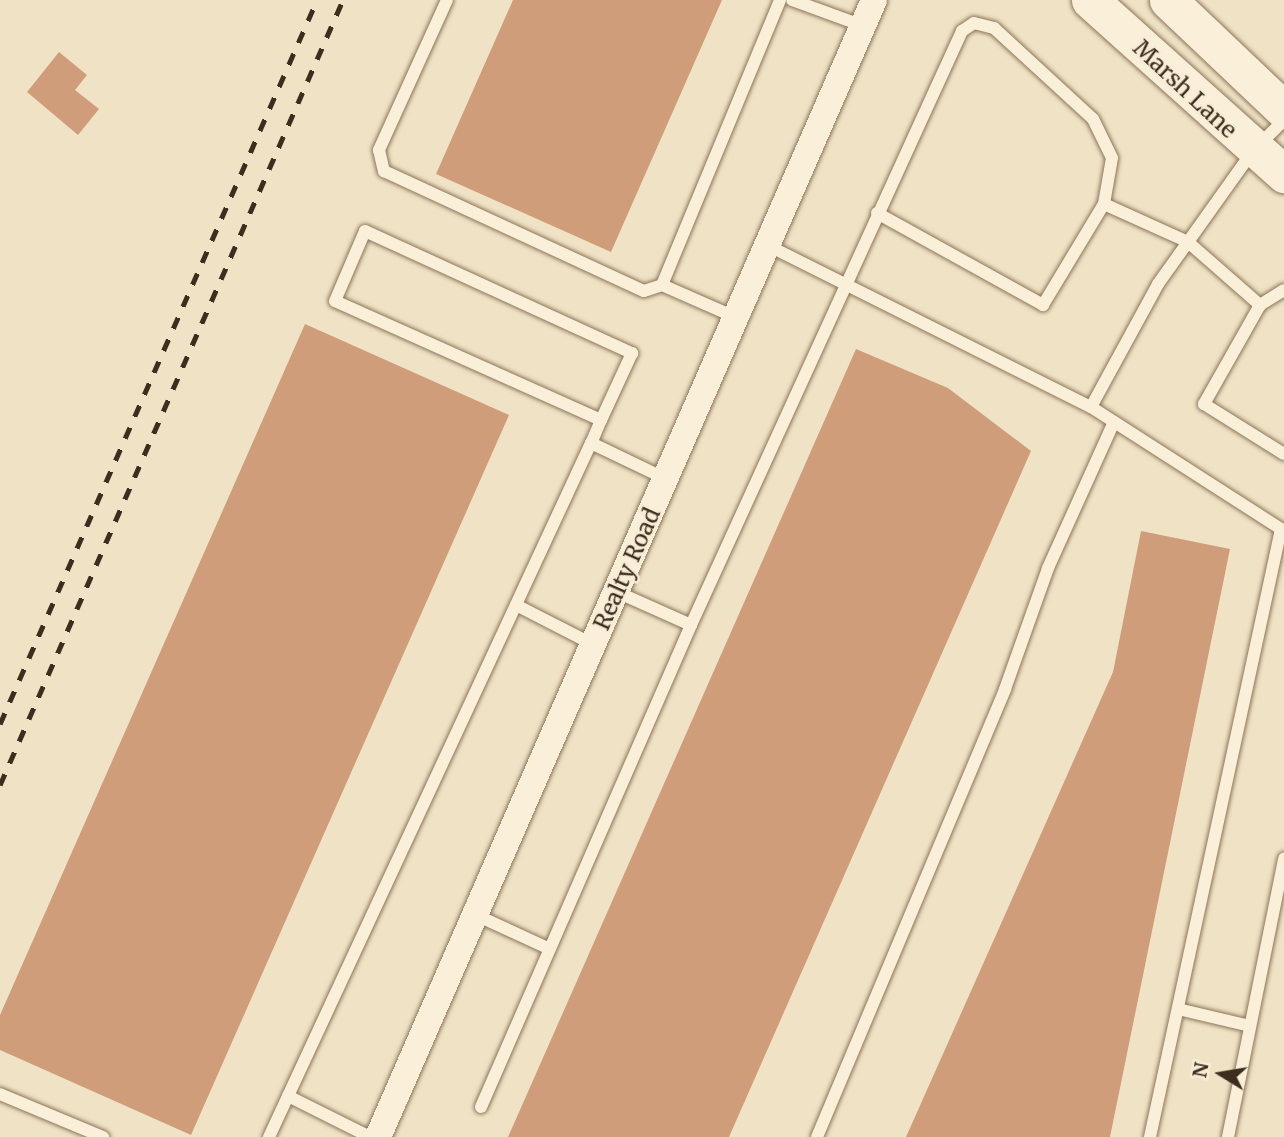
<!DOCTYPE html>
<style>
body{margin:0}
#map{position:relative;width:1284px;height:1137px;overflow:hidden;background:#f0e3c5;font-family:Merriweather,serif}
div>[style]{position:absolute}
.building>*{inset:0;background:#d09d7a}
.roads{filter:drop-shadow(0 0 2px #8c755a) drop-shadow(0 0 2px #8c755a)}
.lane>*{height:12px;margin:-6px;padding:0 6px;transform-origin:6px;border-radius:6px;background:#faf0d9}
.street>*{height:26px;margin:-13px;padding:0 13px;transform-origin:13px;border-radius:13px;background:#faf0d9}
.secondary>*{height:37px;margin:-18.5px;padding:0 18.5px;transform-origin:18.5px;border-radius:18.5px;background:#faf0d9}
.rail>*{height:5px;margin-top:-2.5px;transform-origin:0;background:repeating-linear-gradient(90deg,#3c2d1f 0 12px,transparent 0 24px)}
span{translate:-50% -50%;white-space:nowrap;text-align:center;line-height:1.15;-webkit-text-stroke:5px #f7edd5;paint-order:stroke}
.street-label{font-size:23px;color:#3c2d1f}
.north{position:absolute;left:1186px;top:1039px;width:70px;height:70px;-webkit-text-stroke:5px #f7edd5;paint-order:stroke;rotate:281deg;font-size:19px;font-weight:700;line-height:28px;text-align:center;color:#3c2d1f}
.north::after{content:'';display:block;margin:auto;width:24px;height:32px;background:#3c2d1f;clip-path:polygon(50% 0,100% 100%,50% 72%,0 100%)}
</style>
<div id="map">
<div class="building">
<div style="clip-path:polygon(513px 0,722px 0,611px 252px,436px 174px)"></div>
<div style="clip-path:polygon(59px 52px,87px 75px,75px 90px,99px 109px,78px 135px,27px 92px)"></div>
<div style="clip-path:polygon(305px 324px,509px 415px,191px 1135px,0 1050px,0 1015px)"></div>
<div style="clip-path:polygon(856px 349px,948px 388px,1031px 451px,729px 1137px,508px 1137px)"></div>
<div style="clip-path:polygon(1141px 531px,1230px 549px,1110px 1137px,906px 1137px,1113px 672px)"></div>
</div>
<div class="roads">
<div class="lane">
<div style="left:447px;top:0;width:165px;rotate:114.4deg"></div>
<div style="left:379px;top:150px;width:22px;rotate:77deg"></div>
<div style="left:384px;top:171px;width:286px;rotate:24.8deg"></div>
<div style="left:644px;top:291px;width:19px;rotate:-18deg"></div>
<div style="left:662px;top:285px;width:308px;rotate:-67.5deg"></div>
<div style="left:792px;top:0;width:76px;rotate:20.1deg"></div>
<div style="left:877px;top:213px;width:190px;rotate:29deg"></div>
<div style="left:1043px;top:305px;width:118px;rotate:-58.9deg"></div>
<div style="left:769px;top:246px;width:360px;rotate:26.6deg"></div>
<div style="left:1091px;top:407px;width:140px;rotate:-61.4deg"></div>
<div style="left:1158px;top:284px;width:163px;rotate:-54.5deg"></div>
<div style="left:1253px;top:151px;width:44px;rotate:-45deg"></div>
<div style="left:662px;top:285px;width:82px;rotate:23.7deg"></div>
<div style="left:1260px;top:305px;width:114px;rotate:119.5deg"></div>
<div style="left:1204px;top:404px;width:94px;rotate:32deg"></div>
<div style="left:1091px;top:407px;width:229px;rotate:32.7deg"></div>
<div style="left:601px;top:420px;width:291px;rotate:-155.9deg"></div>
<div style="left:335px;top:301px;width:76px;rotate:-66.8deg"></div>
<div style="left:365px;top:231px;width:294px;rotate:24.6deg"></div>
<div style="left:632px;top:353px;width:74px;rotate:114.8deg"></div>
<div style="left:601px;top:420px;width:25px;rotate:113deg"></div>
<div style="left:591px;top:443px;width:83px;rotate:25.6deg"></div>
<div style="left:617px;top:592px;width:81px;rotate:24deg"></div>
<div style="left:516px;top:605px;width:88px;rotate:27.1deg"></div>
<div style="left:476px;top:915px;width:81px;rotate:24.7deg"></div>
<div style="left:1178px;top:1009px;width:74px;rotate:13.3deg"></div>
<div style="left:0;top:1094px;width:112px;rotate:22.7deg"></div>
<div style="left:288px;top:1096px;width:92px;rotate:26.6deg"></div>
<div style="left:481px;top:1107px;width:526px;rotate:-66.46deg"></div>
<div style="left:691px;top:625px;width:653px;rotate:-65.48deg"></div>
<div style="left:962px;top:31px;width:14px;rotate:-34deg"></div>
<div style="left:974px;top:23px;width:21px;rotate:14deg"></div>
<div style="left:994px;top:28px;width:134px;rotate:42.6deg"></div>
<div style="left:1093px;top:119px;width:43px;rotate:64deg"></div>
<div style="left:1112px;top:158px;width:47px;rotate:99.9deg"></div>
<div style="left:1104px;top:204px;width:92px;rotate:24.3deg"></div>
<div style="left:1188px;top:242px;width:96px;rotate:41.2deg"></div>
<div style="left:1260px;top:305px;width:28px;rotate:-32deg"></div>
<div style="left:269px;top:1137px;width:765px;rotate:-65.11deg"></div>
<div style="left:817px;top:1137px;width:486px;rotate:-67.2deg"></div>
<div style="left:1005px;top:689px;width:128px;rotate:-70.4deg"></div>
<div style="left:1048px;top:568px;width:160px;rotate:-65.7deg"></div>
<div style="left:1150px;top:1137px;width:622px;rotate:-77.84deg"></div>
<div style="left:1228px;top:1137px;width:284px;rotate:-78.6deg"></div>
</div>
<div class="street">
<div style="left:378px;top:1137px;width:1240px;rotate:-66.43deg"></div>
</div>
<div class="secondary">
<div style="left:1090px;top:0;width:261px;rotate:41.9deg"></div>
<div style="left:1168px;top:0;width:160px;rotate:43.5deg"></div>
</div>
</div>
<div class="rail">
<div style="left:0;top:724px;width:790px;rotate:-66.35deg"></div>
<div style="left:0;top:785px;width:857px;rotate:-66.4deg"></div>
</div>
<div class="street-label">
<span style="left:1185px;top:89px;rotate:43deg">Marsh Lane</span>
<span style="left:627px;top:569px;rotate:-66deg">Realty Road</span>
</div>
<div class="north">N</div>
</div>
